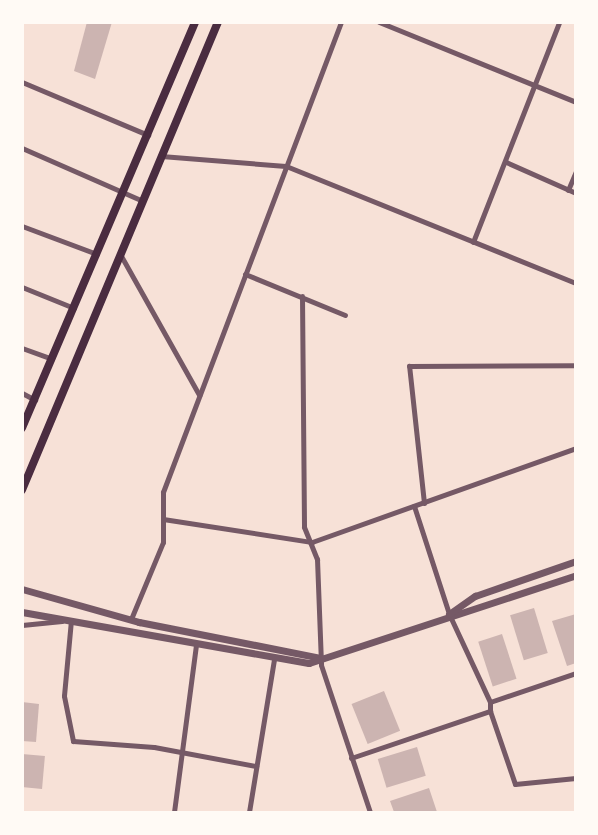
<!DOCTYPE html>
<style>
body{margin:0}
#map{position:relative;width:598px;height:835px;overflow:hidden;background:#f7e1d7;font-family:Inter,sans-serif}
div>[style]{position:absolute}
.building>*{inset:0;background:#ccb4b1;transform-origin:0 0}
.minor>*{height:5px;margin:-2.5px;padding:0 2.5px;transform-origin:2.5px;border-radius:2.5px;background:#755966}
.tertiary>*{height:7px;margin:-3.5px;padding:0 3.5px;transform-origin:3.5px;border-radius:3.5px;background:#755966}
.secondary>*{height:8px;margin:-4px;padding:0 4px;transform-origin:4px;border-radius:4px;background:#4a2c40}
span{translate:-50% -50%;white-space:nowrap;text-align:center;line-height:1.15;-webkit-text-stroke:4.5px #fffaf5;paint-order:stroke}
.frame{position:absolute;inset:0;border:24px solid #fffaf5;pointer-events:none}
</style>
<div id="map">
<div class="building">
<div style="clip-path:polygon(87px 22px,112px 22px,95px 79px,74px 71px)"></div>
<div style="left:534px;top:608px;width:47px;height:25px;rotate:73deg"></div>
<div style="clip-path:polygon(576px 614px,576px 663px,567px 666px,552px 621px)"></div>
<div style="left:502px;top:634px;width:47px;height:25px;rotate:72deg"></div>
<div style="left:384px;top:691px;width:43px;height:35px;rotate:68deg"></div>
<div style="clip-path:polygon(22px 702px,39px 704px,36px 742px,22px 741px)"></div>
<div style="left:417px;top:747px;width:30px;height:41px;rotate:73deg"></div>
<div style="left:22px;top:754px;width:23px;height:33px;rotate:5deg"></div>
<div style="clip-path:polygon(429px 788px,437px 812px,394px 812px,390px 801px)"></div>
</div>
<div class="minor">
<div style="left:379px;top:22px;width:213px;rotate:22.1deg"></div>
<div style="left:22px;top:82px;width:137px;rotate:22.8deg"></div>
<div style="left:22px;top:148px;width:132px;rotate:23.7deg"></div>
<div style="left:161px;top:156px;width:125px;rotate:4.6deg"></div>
<div style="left:286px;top:166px;width:313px;rotate:22deg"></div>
<div style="left:506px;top:162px;width:77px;rotate:23.9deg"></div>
<div style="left:568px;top:190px;width:21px;rotate:-67deg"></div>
<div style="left:22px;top:226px;width:80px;rotate:20.5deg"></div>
<div style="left:473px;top:242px;width:236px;rotate:-68.6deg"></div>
<div style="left:120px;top:254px;width:162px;rotate:60.7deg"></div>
<div style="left:245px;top:274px;width:108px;rotate:22.3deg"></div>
<div style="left:22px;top:287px;width:56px;rotate:22deg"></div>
<div style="left:302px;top:296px;width:231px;rotate:89.5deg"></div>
<div style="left:304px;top:527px;width:35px;rotate:68deg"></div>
<div style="left:317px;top:559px;width:106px;rotate:87.8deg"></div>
<div style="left:321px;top:665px;width:155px;rotate:71.6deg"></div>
<div style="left:22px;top:348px;width:32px;rotate:20deg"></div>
<div style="left:22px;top:393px;width:15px;rotate:28deg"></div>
<div style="left:424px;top:503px;width:138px;rotate:-96.2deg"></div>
<div style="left:409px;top:366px;width:167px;rotate:-0.3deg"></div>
<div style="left:414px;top:506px;width:114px;rotate:72deg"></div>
<div style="left:449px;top:614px;width:97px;rotate:65deg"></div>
<div style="left:490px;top:702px;width:91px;rotate:-18.6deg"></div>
<div style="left:163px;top:519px;width:151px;rotate:8.8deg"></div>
<div style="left:312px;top:542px;width:280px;rotate:-19.6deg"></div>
<div style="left:131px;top:619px;width:83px;rotate:-67.4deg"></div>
<div style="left:163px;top:542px;width:50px;rotate:-90deg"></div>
<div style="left:163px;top:492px;width:503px;rotate:-69.26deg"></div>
<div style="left:71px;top:620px;width:76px;rotate:95.3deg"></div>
<div style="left:64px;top:696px;width:46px;rotate:78.7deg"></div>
<div style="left:73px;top:741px;width:81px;rotate:4.2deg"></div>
<div style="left:154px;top:747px;width:104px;rotate:10.6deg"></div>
<div style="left:22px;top:625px;width:40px;rotate:-5.7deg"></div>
<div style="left:490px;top:711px;width:77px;rotate:71.1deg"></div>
<div style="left:515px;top:784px;width:61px;rotate:-5.6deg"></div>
<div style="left:351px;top:758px;width:147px;rotate:-18.7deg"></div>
<div style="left:490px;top:711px;width:9px;rotate:-90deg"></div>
<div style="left:174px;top:812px;width:169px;rotate:-82.5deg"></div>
<div style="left:249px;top:812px;width:154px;rotate:-80.7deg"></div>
</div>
<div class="tertiary">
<div style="left:22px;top:589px;width:122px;rotate:15.8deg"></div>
<div style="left:139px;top:622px;width:186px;rotate:11.2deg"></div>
<div style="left:22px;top:612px;width:291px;rotate:10.1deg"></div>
<div style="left:309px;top:663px;width:281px;rotate:-18.2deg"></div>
<div style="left:449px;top:614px;width:32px;rotate:-35deg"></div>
<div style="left:475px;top:596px;width:107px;rotate:-19.1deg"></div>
</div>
<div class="secondary">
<div style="left:22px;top:428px;width:441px;rotate:-66.9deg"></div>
<div style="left:22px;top:490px;width:507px;rotate:-67.28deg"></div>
</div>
<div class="frame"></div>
</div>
